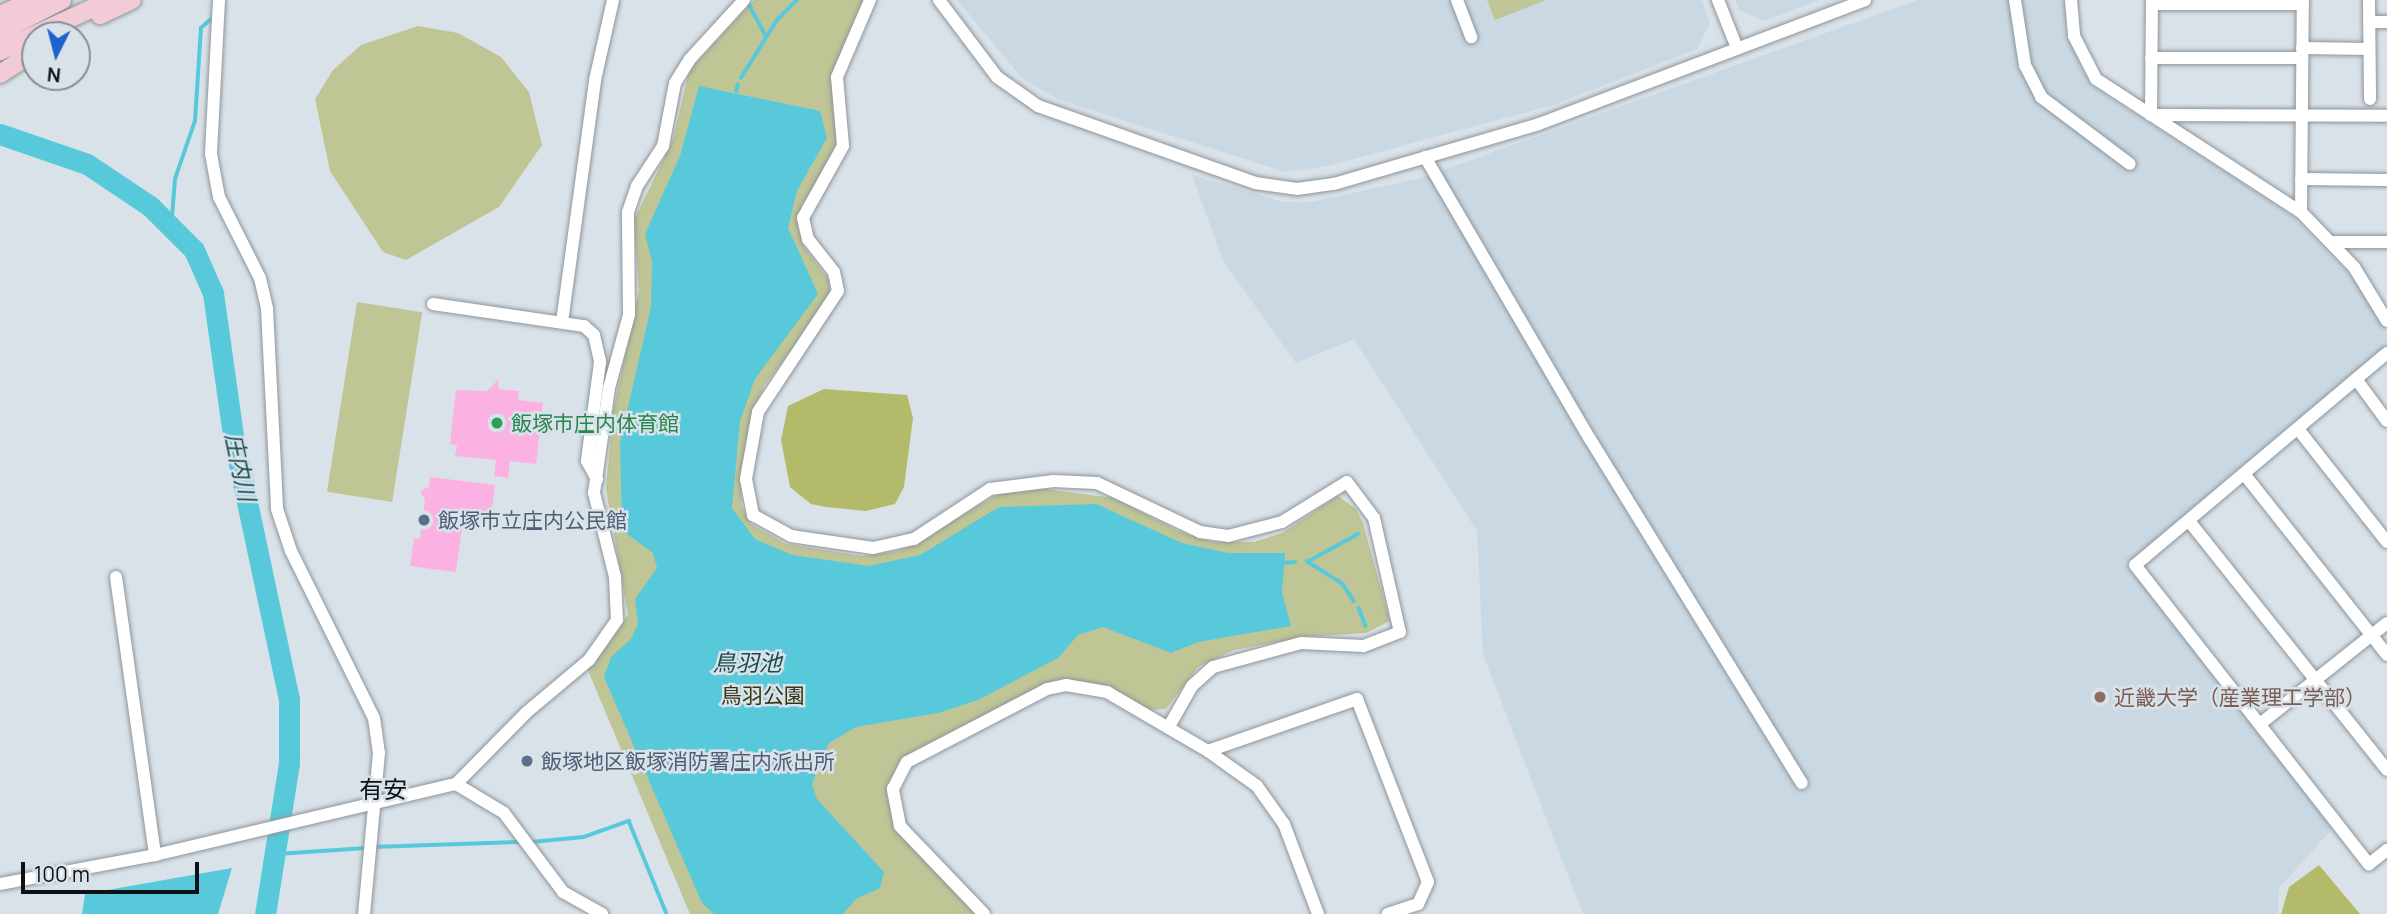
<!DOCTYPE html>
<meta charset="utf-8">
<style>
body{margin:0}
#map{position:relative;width:2387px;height:914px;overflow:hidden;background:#dae2e9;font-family:Manrope,"Noto Sans JP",sans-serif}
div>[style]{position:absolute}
.built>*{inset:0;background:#c9d8e3}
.green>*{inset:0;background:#bfc595;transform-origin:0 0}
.forest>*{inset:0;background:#b3bb6a}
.water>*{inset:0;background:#57c9da}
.stream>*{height:3.5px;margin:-1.75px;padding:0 1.75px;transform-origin:1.75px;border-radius:1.75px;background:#57c9da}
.river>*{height:21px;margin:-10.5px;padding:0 10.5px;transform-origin:10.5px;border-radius:10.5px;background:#57c9da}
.building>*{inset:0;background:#fbb1e1}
.roads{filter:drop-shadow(0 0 2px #8d959b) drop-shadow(0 0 2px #8d959b)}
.minor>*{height:12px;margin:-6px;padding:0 6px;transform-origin:6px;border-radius:6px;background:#fff}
.highway>*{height:18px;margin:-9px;padding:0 9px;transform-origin:9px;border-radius:9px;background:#f3cbd6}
.dots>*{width:19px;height:19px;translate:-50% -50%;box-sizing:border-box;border:4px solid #dae2e9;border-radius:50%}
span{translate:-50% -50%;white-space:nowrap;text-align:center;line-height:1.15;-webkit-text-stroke:5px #dae2e9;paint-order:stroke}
.leisure-label{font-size:21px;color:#27864d}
.left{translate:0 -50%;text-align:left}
.service-label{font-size:21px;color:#4e5e75}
.park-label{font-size:21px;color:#343714}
.education-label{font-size:21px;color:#785e54}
.water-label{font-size:23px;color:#174a51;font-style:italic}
.quarter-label{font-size:24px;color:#0e1113}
.north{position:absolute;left:21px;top:21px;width:70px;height:70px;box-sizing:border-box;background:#dae2e9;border:2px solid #888e93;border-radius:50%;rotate:186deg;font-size:19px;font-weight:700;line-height:28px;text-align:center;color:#0e1113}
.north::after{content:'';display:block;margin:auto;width:24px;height:32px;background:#1d63ce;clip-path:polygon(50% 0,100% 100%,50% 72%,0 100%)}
.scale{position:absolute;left:21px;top:862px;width:178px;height:32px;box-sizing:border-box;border:4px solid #0e1113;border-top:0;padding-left:9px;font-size:21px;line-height:24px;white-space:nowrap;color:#0e1113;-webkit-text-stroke:5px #dae2e9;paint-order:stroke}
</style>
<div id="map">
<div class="built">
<div style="clip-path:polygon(957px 0,1702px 0,1710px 23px,1697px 49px,1553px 105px,1328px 166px,1285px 172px,1057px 99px,1022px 78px)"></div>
<div style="clip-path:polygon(1735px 0,1819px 0,1764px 21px,1739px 10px)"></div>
<div style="clip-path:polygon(1918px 0,2064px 0,2066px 35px,2092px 86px,2291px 215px,2355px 281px,2387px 332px,2387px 347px,2128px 566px,2333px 828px,2279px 888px,2278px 914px,1583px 914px,1483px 654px,1477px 531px,1354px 339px,1296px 363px,1223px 261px,1192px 175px,1284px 202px,1311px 202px,1418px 179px)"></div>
</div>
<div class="green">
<div style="clip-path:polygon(754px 0,865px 0,834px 69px,837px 150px,802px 205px,798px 226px,804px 247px,829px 280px,830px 298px,764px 386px,752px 414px,741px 484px,741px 505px,751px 524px,786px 544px,863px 556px,898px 551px,999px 494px,1038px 488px,1113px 498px,1178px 531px,1213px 542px,1254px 542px,1282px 533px,1338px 496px,1356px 509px,1363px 523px,1390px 621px,1366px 633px,1304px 637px,1234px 650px,1198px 667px,1166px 709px,1150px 710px,1092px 683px,1077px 683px,1001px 708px,905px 760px,887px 794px,895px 829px,977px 914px,690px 914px,587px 668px,628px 615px,606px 489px,613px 412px,639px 291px,634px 220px,673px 140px,689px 71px)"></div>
<div style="clip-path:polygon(1487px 0,1546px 0,1495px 20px)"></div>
<div style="clip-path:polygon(418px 26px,458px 33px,501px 57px,529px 92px,542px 145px,499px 207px,406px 260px,383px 252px,330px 171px,315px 99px,333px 70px,361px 45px)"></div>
<div style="left:357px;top:302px;width:66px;height:192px;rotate:9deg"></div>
</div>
<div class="forest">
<div style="clip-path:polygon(824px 389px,907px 395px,913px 418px,904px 487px,895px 504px,866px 511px,826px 507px,811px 504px,790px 487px,781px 440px,788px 406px)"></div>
<div style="clip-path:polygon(2319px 865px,2360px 914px,2281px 914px,2289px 887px)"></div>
</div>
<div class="water">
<div style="clip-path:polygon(699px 86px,820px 111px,827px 138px,797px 191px,788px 228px,818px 294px,755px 379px,740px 421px,732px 508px,755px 539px,792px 555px,869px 566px,920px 555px,999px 507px,1096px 504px,1182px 543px,1228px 553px,1285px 553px,1282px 592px,1291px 626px,1198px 642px,1171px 653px,1103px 627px,1078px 635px,1058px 658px,978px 700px,938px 713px,856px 727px,829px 743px,812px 784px,817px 799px,884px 872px,880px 888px,856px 899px,843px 914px,714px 914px,702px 903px,604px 677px,611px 657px,631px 639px,638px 624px,635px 599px,657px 568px,653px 553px,627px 534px,622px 522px,620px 442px,651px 307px,652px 262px,645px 234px,680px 156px)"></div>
<div style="clip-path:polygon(232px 868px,218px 914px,82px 914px,85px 894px)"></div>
</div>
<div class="stream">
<div style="left:749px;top:4px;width:36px;rotate:62deg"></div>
<div style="left:741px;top:78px;width:68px;rotate:-58.2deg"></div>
<div style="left:777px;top:20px;width:28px;rotate:-45deg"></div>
<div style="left:736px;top:91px;width:6px;rotate:-72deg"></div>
<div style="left:171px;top:229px;width:50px;rotate:-85.4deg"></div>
<div style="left:175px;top:179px;width:61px;rotate:-71deg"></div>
<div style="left:195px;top:121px;width:93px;rotate:-86.3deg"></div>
<div style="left:201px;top:28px;width:12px;rotate:-42deg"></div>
<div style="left:1307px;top:561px;width:43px;rotate:32.6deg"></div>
<div style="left:1343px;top:584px;width:20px;rotate:57deg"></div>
<div style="left:1309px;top:561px;width:56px;rotate:-28.9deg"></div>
<div style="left:1284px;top:563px;width:11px;rotate:-5deg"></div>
<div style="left:1359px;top:608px;width:19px;rotate:69deg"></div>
<div style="left:531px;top:842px;width:53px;rotate:-5.4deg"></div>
<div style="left:584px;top:837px;width:48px;rotate:-19.6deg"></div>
<div style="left:629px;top:821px;width:100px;rotate:67.8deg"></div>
<div style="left:374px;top:847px;width:146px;rotate:-2deg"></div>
<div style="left:277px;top:854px;width:89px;rotate:-3.9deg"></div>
</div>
<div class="river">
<div style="left:0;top:134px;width:92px;rotate:19deg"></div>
<div style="left:87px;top:164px;width:76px;rotate:33.7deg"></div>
<div style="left:150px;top:206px;width:62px;rotate:45deg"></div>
<div style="left:194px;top:250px;width:47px;rotate:66.2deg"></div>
<div style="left:213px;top:293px;width:144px;rotate:82deg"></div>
<div style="left:233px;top:436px;width:269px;rotate:78deg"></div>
<div style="left:289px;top:699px;width:64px;rotate:90deg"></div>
<div style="left:289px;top:763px;width:153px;rotate:99deg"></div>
</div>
<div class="building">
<div style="clip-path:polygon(499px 379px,498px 389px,519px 391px,518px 400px,543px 403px,536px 464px,510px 461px,508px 478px,494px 476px,496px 460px,455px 456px,457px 445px,450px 444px,456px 390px,487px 391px)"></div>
<div style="clip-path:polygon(430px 477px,495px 485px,491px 516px,464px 512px,456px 572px,410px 566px,414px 538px,420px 539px,425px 500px,420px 491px,429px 487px)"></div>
</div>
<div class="roads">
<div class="minor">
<div style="left:219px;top:0;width:154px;rotate:93deg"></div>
<div style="left:211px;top:154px;width:44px;rotate:79.5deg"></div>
<div style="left:219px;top:197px;width:91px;rotate:63.2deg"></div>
<div style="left:260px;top:278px;width:32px;rotate:77deg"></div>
<div style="left:267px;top:309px;width:200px;rotate:87.1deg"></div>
<div style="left:277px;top:509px;width:44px;rotate:71.6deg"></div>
<div style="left:291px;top:551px;width:186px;rotate:63.6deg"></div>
<div style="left:374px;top:718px;width:35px;rotate:82deg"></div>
<div style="left:379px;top:753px;width:162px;rotate:95.3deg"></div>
<div style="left:870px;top:0;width:84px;rotate:113.2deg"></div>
<div style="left:837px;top:77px;width:69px;rotate:85deg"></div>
<div style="left:843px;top:146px;width:82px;rotate:119.1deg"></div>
<div style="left:803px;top:218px;width:22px;rotate:77deg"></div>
<div style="left:808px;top:239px;width:42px;rotate:51.8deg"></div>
<div style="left:834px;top:272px;width:19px;rotate:78deg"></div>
<div style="left:838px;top:291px;width:145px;rotate:123.5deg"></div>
<div style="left:758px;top:412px;width:68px;rotate:100.2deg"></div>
<div style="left:746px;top:479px;width:37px;rotate:79deg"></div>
<div style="left:753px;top:515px;width:43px;rotate:28.9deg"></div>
<div style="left:791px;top:536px;width:83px;rotate:8.3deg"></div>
<div style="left:873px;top:548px;width:42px;rotate:-12.4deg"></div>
<div style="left:914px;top:539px;width:91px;rotate:-33.3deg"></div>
<div style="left:990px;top:489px;width:64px;rotate:-7.2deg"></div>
<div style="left:1053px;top:481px;width:44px;rotate:2.6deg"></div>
<div style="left:1097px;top:483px;width:114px;rotate:25.4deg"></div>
<div style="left:1200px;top:532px;width:28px;rotate:8deg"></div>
<div style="left:1228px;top:536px;width:56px;rotate:-14.5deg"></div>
<div style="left:1282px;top:522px;width:76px;rotate:-31.6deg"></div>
<div style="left:1347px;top:482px;width:45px;rotate:53.1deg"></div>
<div style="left:1374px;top:518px;width:117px;rotate:77.2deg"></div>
<div style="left:1400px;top:632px;width:40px;rotate:159deg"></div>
<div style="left:1363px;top:646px;width:62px;rotate:-177.2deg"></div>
<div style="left:1301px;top:643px;width:91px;rotate:164.7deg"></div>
<div style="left:1213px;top:667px;width:28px;rotate:138deg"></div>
<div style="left:1192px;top:686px;width:48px;rotate:119.7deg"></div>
<div style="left:939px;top:0;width:96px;rotate:53deg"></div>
<div style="left:997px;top:77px;width:50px;rotate:35.3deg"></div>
<div style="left:1038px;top:106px;width:230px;rotate:19.5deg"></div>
<div style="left:1255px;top:183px;width:42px;rotate:8.1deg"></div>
<div style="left:1297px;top:189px;width:37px;rotate:-8deg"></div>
<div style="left:1334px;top:184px;width:214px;rotate:-16.3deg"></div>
<div style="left:1539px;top:124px;width:349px;rotate:-20.8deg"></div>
<div style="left:1457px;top:0;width:40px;rotate:69deg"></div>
<div style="left:1718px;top:0;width:52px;rotate:68.4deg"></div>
<div style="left:2015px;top:0;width:66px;rotate:81.3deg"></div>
<div style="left:2025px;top:65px;width:36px;rotate:63deg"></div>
<div style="left:2041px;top:97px;width:111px;rotate:37deg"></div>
<div style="left:2071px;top:0;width:36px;rotate:85deg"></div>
<div style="left:2074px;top:36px;width:48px;rotate:62.9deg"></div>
<div style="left:2096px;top:79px;width:244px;rotate:33deg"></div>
<div style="left:2301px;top:212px;width:76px;rotate:46.1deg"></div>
<div style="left:2354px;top:267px;width:63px;rotate:58.6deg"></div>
<div style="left:2152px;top:0;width:115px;rotate:90.5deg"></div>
<div style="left:2151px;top:115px;width:236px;rotate:0.2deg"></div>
<div style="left:2369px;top:0;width:99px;rotate:89.4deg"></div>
<div style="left:2152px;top:4px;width:151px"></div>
<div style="left:2369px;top:22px;width:18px"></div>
<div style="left:2302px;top:48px;width:67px;rotate:0.9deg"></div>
<div style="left:2151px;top:58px;width:151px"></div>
<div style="left:1425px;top:157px;width:327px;rotate:59.7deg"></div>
<div style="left:1590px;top:439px;width:404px;rotate:58.4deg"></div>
<div style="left:2301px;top:179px;width:86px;rotate:0.7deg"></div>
<div style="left:2301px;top:212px;width:212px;rotate:-89.5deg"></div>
<div style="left:2332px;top:242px;width:55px"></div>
<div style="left:433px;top:304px;width:153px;rotate:8.3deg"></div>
<div style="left:584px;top:326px;width:13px;rotate:42deg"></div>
<div style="left:594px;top:335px;width:28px;rotate:77deg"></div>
<div style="left:600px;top:362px;width:100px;rotate:97.5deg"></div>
<div style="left:587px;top:461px;width:21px;rotate:61deg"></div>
<div style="left:562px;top:322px;width:244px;rotate:-82.2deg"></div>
<div style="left:595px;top:80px;width:82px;rotate:-77.3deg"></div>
<div style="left:2387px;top:353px;width:329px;rotate:139.9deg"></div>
<div style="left:2135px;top:565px;width:380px;rotate:52deg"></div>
<div style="left:2369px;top:864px;width:23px;rotate:-38deg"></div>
<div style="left:2356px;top:379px;width:52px;rotate:53.6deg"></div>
<div style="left:2298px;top:429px;width:144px;rotate:51.8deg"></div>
<div style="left:2245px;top:475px;width:229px;rotate:51.7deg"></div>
<div style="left:2189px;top:521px;width:318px;rotate:51.5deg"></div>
<div style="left:116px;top:577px;width:281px;rotate:82deg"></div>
<div style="left:2260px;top:724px;width:162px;rotate:-38.5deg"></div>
<div style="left:456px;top:784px;width:101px;rotate:-45.4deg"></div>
<div style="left:527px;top:712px;width:81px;rotate:-40deg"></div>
<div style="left:589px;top:660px;width:49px;rotate:-55deg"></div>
<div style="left:617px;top:620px;width:43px;rotate:-92.7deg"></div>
<div style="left:615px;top:577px;width:87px;rotate:-104deg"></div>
<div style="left:594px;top:493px;width:106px;rotate:-81.9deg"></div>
<div style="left:609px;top:388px;width:76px;rotate:-74.7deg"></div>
<div style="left:629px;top:315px;width:103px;rotate:-90.6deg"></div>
<div style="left:628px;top:212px;width:28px;rotate:-71deg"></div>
<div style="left:637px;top:186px;width:48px;rotate:-57deg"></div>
<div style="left:663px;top:146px;width:64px;rotate:-79.2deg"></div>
<div style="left:675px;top:83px;width:28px;rotate:-58deg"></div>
<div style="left:690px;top:59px;width:80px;rotate:-47.5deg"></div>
<div style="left:0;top:884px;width:158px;rotate:-10.6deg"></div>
<div style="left:155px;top:855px;width:309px;rotate:-13.3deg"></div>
<div style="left:456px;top:784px;width:56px;rotate:31.1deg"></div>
<div style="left:504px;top:813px;width:99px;rotate:53.2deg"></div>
<div style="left:563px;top:892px;width:45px;rotate:29.4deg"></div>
<div style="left:984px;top:914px;width:122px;rotate:-133.7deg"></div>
<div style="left:900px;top:826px;width:38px;rotate:-101deg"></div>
<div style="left:893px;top:789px;width:30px;rotate:-63deg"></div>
<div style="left:907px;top:762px;width:158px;rotate:-27.5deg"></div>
<div style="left:1047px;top:689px;width:19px;rotate:-12deg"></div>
<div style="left:1066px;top:685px;width:42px;rotate:9.7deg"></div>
<div style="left:1107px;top:692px;width:117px;rotate:30.3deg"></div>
<div style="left:1318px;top:914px;width:96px;rotate:-110.7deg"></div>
<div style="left:1284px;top:824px;width:47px;rotate:-125.4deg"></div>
<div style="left:1257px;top:786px;width:60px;rotate:-144.5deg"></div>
<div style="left:1208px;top:751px;width:158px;rotate:-19.2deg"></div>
<div style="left:1357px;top:699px;width:196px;rotate:68.8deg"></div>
<div style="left:1428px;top:882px;width:24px;rotate:114deg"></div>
<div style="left:1418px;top:904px;width:32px;rotate:162deg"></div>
</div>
<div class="highway">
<div style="left:0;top:15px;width:37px;rotate:-24deg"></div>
<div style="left:100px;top:15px;width:35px;rotate:-25deg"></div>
<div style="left:0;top:32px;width:70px;rotate:-27.3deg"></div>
<div style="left:0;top:51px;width:121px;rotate:-24.9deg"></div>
<div style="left:0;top:74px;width:42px;rotate:-33.3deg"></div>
</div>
</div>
<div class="dots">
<div style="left:497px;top:423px;background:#2e9e5b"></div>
<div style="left:424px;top:520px;background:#5c6f8a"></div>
<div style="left:2100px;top:697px;background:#8d6e63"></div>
<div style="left:527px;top:761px;background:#5c6f8a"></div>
</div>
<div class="leisure-label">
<span class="left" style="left:511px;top:423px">飯塚市庄内体育館</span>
</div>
<div class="service-label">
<span class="left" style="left:438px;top:520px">飯塚市立庄内公民館</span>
<span class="left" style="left:541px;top:761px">飯塚地区飯塚消防署庄内派出所</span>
</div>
<div class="park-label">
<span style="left:763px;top:695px">鳥羽公園</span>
</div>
<div class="education-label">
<span class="left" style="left:2114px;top:697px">近畿大学（産業理工学部）</span>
</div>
<div class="water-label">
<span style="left:241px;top:467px;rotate:78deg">庄内川</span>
<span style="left:747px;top:662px">鳥羽池</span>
</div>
<div class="quarter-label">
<span style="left:383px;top:789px">有安</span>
</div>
<div class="north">N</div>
<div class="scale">100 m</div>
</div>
